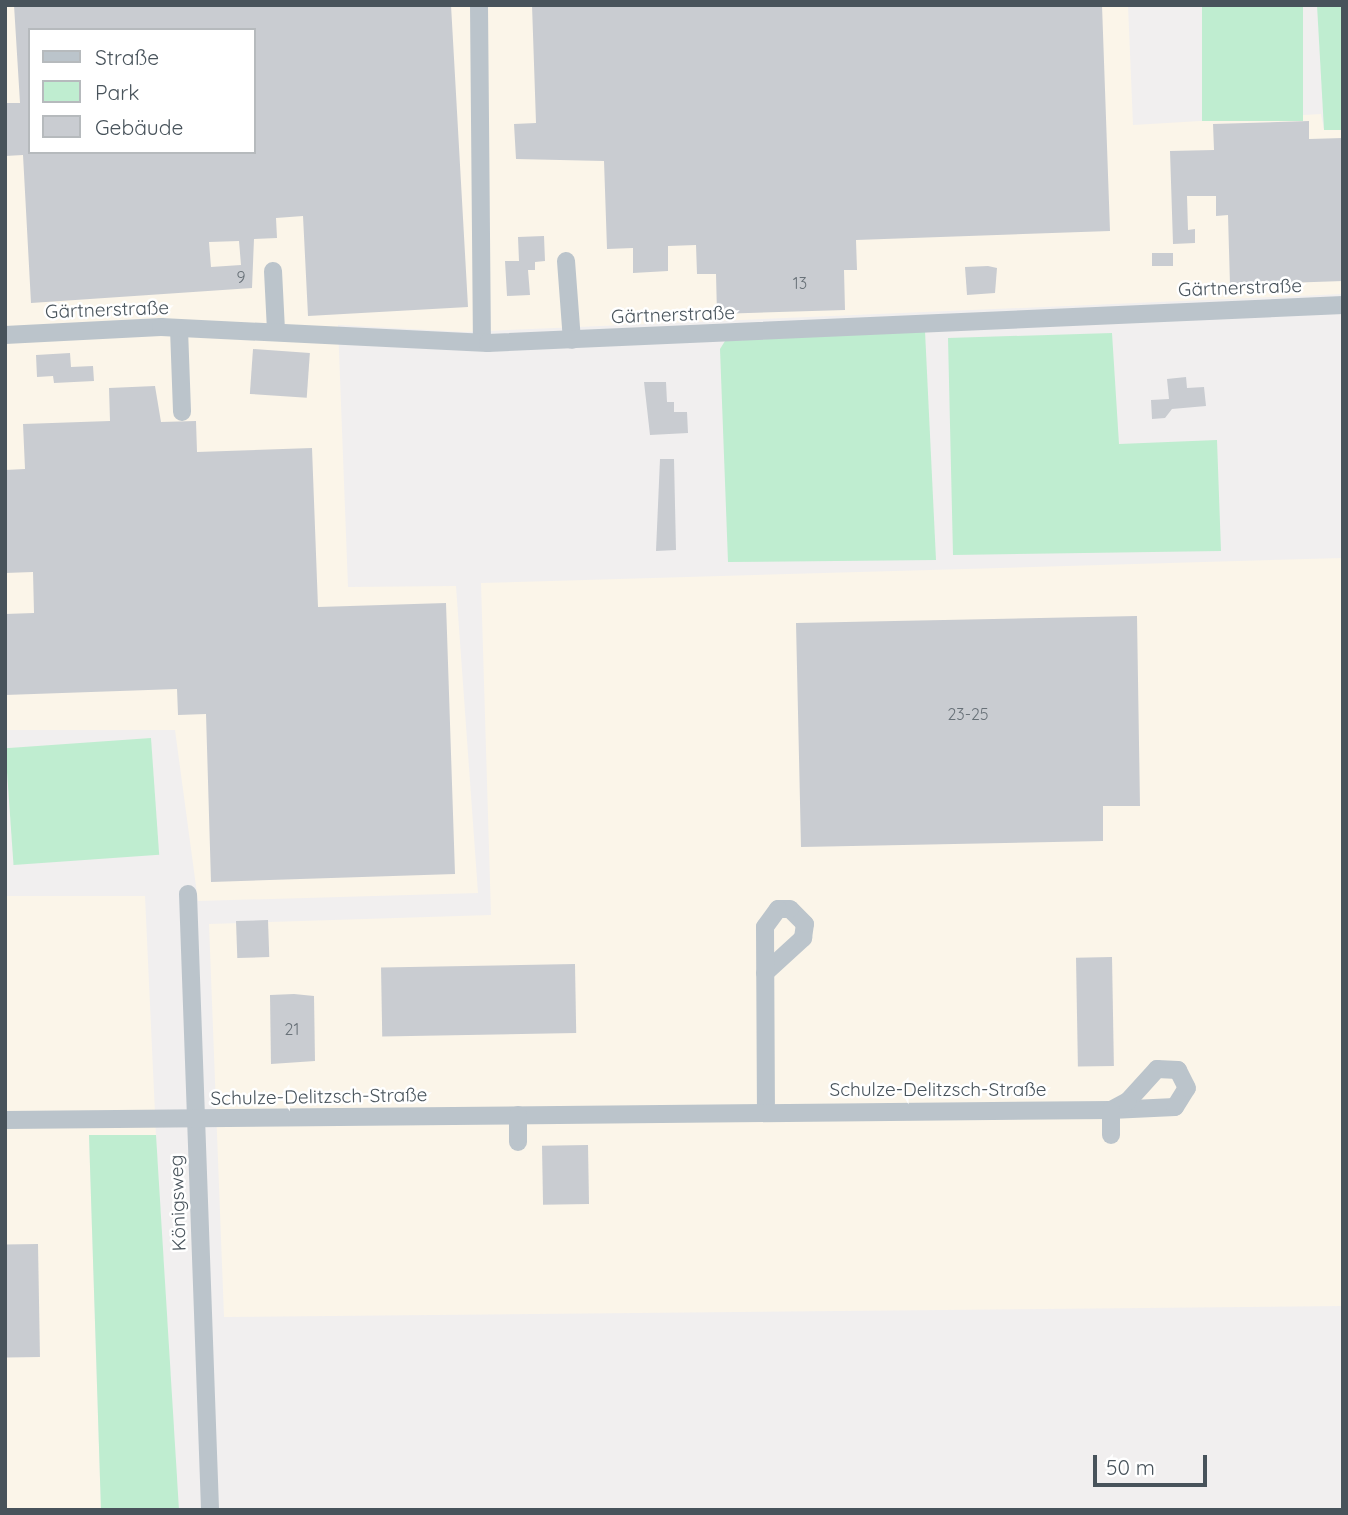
<!DOCTYPE html>
<meta charset="utf-8">
<style>
body{margin:0}
#map{position:relative;width:1348px;height:1515px;overflow:hidden;background:#f1efef;font-family:Quicksand,sans-serif}
div>[style]{position:absolute}
.commercial>*{inset:0;background:#fbf5e9}
.green>*{inset:0;background:#bfedd0;transform-origin:0 0}
.building>*{inset:0;background:#c9ccd1;transform-origin:0 0}
.minor>*{height:18px;margin:-9px;padding:0 9px;transform-origin:9px;border-radius:9px;background:#bbc4cb}
span{translate:-50% -50%;white-space:nowrap;text-align:center;line-height:1.15;-webkit-text-stroke:5px #fff;paint-order:stroke}
.number-label{font-size:16px;color:#687178}
.number-label span{-webkit-text-stroke-width:0}
.street-label{font-size:19px;color:#48535b}
.frame{position:absolute;inset:0;border:7px solid #48535b;pointer-events:none}
.legend{position:absolute;left:28px;top:28px;width:228px;height:126px;box-sizing:border-box;background:#fff;border:2px solid #b6babd;margin:0;padding:9px 12px;list-style:none;font-size:21px;color:#48535b}
.legend li{display:flex;align-items:center;gap:14px;height:35px}
.legend b{width:35px;border:2px solid #b6babd}
.scale{position:absolute;left:1093px;top:1455px;width:114px;height:32px;box-sizing:border-box;border:4px solid #48535b;border-top:0;padding-left:9px;font-size:21px;line-height:24px;white-space:nowrap;color:#48535b;-webkit-text-stroke:5px #fff;paint-order:stroke}
</style>
<div id="map">
<div class="commercial">
<div style="clip-path:polygon(evenodd,5px 5px,1128px 5px,1133px 125px,1321px 114px,1324px 130px,1343px 130px,1343px 294px,464px 332px,338px 325px,348px 587px,456px 586px,478px 893px,198px 901px,175px 730px,5px 730px,5px 5px,30px 30px,254px 30px,254px 152px,30px 152px,30px 30px)"></div>
<div style="clip-path:polygon(1343px 558px,1343px 1306px,224px 1317px,209px 924px,491px 915px,481px 583px)"></div>
<div style="clip-path:polygon(5px 896px,145px 896px,156px 1135px,89px 1135px,101px 1510px,5px 1510px)"></div>
</div>
<div class="green">
<div style="left:1202px;top:5px;width:101px;height:116px"></div>
<div style="clip-path:polygon(1317px 5px,1343px 5px,1343px 130px,1324px 130px)"></div>
<div style="clip-path:polygon(925px 331px,936px 560px,728px 562px,720px 349px,725px 341px)"></div>
<div style="clip-path:polygon(1112px 333px,1119px 444px,1217px 440px,1221px 551px,953px 555px,948px 338px)"></div>
<div style="left:151px;top:738px;width:117px;height:146px;rotate:86deg"></div>
<div style="clip-path:polygon(89px 1135px,156px 1135px,179px 1510px,101px 1510px)"></div>
</div>
<div class="building">
<div style="clip-path:polygon(evenodd,14px 5px,451px 5px,468px 307px,308px 316px,303px 216px,276px 218px,277px 238px,254px 239px,252px 288px,31px 303px,23px 155px,5px 156px,5px 103px,20px 103px,14px 5px,30px 30px,254px 30px,254px 152px,30px 152px,30px 30px,14px 5px,239px 241px,241px 265px,211px 267px,209px 242px,239px 241px)"></div>
<div style="clip-path:polygon(532px 5px,1102px 5px,1110px 231px,856px 240px,857px 270px,844px 270px,845px 310px,717px 314px,716px 274px,697px 274px,696px 245px,668px 246px,668px 271px,633px 273px,633px 248px,607px 249px,604px 161px,516px 159px,514px 124px,536px 123px)"></div>
<div style="clip-path:polygon(1309px 121px,1309px 139px,1343px 138px,1343px 281px,1230px 285px,1228px 215px,1216px 216px,1216px 196px,1187px 196px,1188px 230px,1195px 229px,1195px 243px,1173px 244px,1170px 151px,1214px 150px,1213px 124px)"></div>
<div style="clip-path:polygon(544px 236px,545px 261px,535px 262px,535px 270px,528px 270px,530px 295px,507px 296px,505px 261px,519px 261px,518px 237px)"></div>
<div style="left:1173px;top:253px;width:13px;height:21px;rotate:90deg"></div>
<div style="clip-path:polygon(988px 266px,997px 268px,995px 293px,967px 295px,965px 267px)"></div>
<div style="left:253px;top:349px;width:57px;height:45px;rotate:4deg"></div>
<div style="clip-path:polygon(70px 353px,71px 367px,93px 366px,94px 381px,54px 383px,53px 376px,37px 377px,36px 355px)"></div>
<div style="clip-path:polygon(1186px 377px,1187px 388px,1204px 387px,1206px 406px,1172px 409px,1165px 418px,1152px 419px,1151px 400px,1169px 399px,1167px 379px)"></div>
<div style="clip-path:polygon(644px 382px,666px 382px,667px 402px,674px 402px,674px 412px,687px 412px,688px 433px,650px 435px)"></div>
<div style="clip-path:polygon(155px 386px,161px 422px,196px 421px,197px 452px,312px 448px,318px 607px,446px 603px,455px 874px,211px 882px,206px 714px,178px 715px,177px 689px,5px 695px,5px 614px,34px 613px,33px 572px,5px 573px,5px 470px,25px 469px,23px 424px,110px 421px,109px 388px)"></div>
<div style="clip-path:polygon(660px 459px,674px 459px,676px 550px,656px 551px)"></div>
<div style="clip-path:polygon(1137px 616px,1140px 806px,1103px 806px,1103px 841px,801px 847px,796px 623px)"></div>
<div style="left:268px;top:920px;width:37px;height:32px;rotate:88deg"></div>
<div style="left:1112px;top:957px;width:109px;height:36px;rotate:89deg"></div>
<div style="left:575px;top:964px;width:69px;height:194px;rotate:89deg"></div>
<div style="clip-path:polygon(294px 994px,314px 996px,315px 1061px,271px 1064px,270px 995px)"></div>
<div style="left:588px;top:1145px;width:59px;height:46px;rotate:89deg"></div>
<div style="left:38px;top:1244px;width:113px;height:33px;rotate:89deg"></div>
</div>
<div class="minor">
<div style="left:479px;top:5px;width:337px;rotate:89.5deg"></div>
<div style="left:566px;top:261px;width:79px;rotate:85.7deg"></div>
<div style="left:273px;top:271px;width:60px;rotate:87.1deg"></div>
<div style="left:179px;top:329px;width:83px;rotate:87.9deg"></div>
<div style="left:5px;top:335px;width:156px;rotate:-2.9deg"></div>
<div style="left:161px;top:327px;width:327px;rotate:2.8deg"></div>
<div style="left:488px;top:343px;width:856px;rotate:-2.54deg"></div>
<div style="left:188px;top:894px;width:616px;rotate:87.95deg"></div>
<div style="left:765px;top:973px;width:52px;rotate:-42.6deg"></div>
<div style="left:803px;top:938px;width:14px;rotate:-82deg"></div>
<div style="left:805px;top:924px;width:21px;rotate:-135deg"></div>
<div style="left:790px;top:909px;width:12px;rotate:180deg"></div>
<div style="left:778px;top:909px;width:22px;rotate:126deg"></div>
<div style="left:765px;top:927px;width:185px;rotate:89.7deg"></div>
<div style="left:5px;top:1120px;width:1106px;rotate:-0.52deg"></div>
<div style="left:1111px;top:1110px;width:64px;rotate:-2.7deg"></div>
<div style="left:1175px;top:1107px;width:22px;rotate:-58deg"></div>
<div style="left:1187px;top:1088px;width:20px;rotate:-117deg"></div>
<div style="left:1178px;top:1070px;width:21px;rotate:-177deg"></div>
<div style="left:1157px;top:1069px;width:43px;rotate:132.2deg"></div>
<div style="left:1128px;top:1101px;width:19px;rotate:152deg"></div>
<div style="left:1111px;top:1110px;width:25px;rotate:90deg"></div>
<div style="left:518px;top:1142px;width:27px;rotate:-90deg"></div>
</div>
<div class="number-label">
<span style="left:241px;top:277px">9</span>
<span style="left:800px;top:283px">13</span>
<span style="left:968px;top:714px">23-25</span>
<span style="left:292px;top:1029px">21</span>
</div>
<div class="street-label">
<span style="left:1240px;top:288px;rotate:-2deg">Gärtnerstraße</span>
<span style="left:107px;top:310px;rotate:-2deg">Gärtnerstraße</span>
<span style="left:673px;top:315px;rotate:-2deg">Gärtnerstraße</span>
<span style="left:938px;top:1090px">Schulze-Delitzsch-Straße</span>
<span style="left:319px;top:1097px;rotate:-1deg">Schulze-Delitzsch-Straße</span>
<span style="left:178px;top:1203px;rotate:-92deg">Königsweg</span>
</div>
<div class="frame"></div>
<ul class="legend">
<li><b style="height:9px;background:#bbc4cb"></b>Straße</li>
<li><b style="height:19px;background:#bfedd0"></b>Park</li>
<li><b style="height:19px;background:#c9ccd1"></b>Gebäude</li>
</ul>
<div class="scale">50 m</div>
</div>
